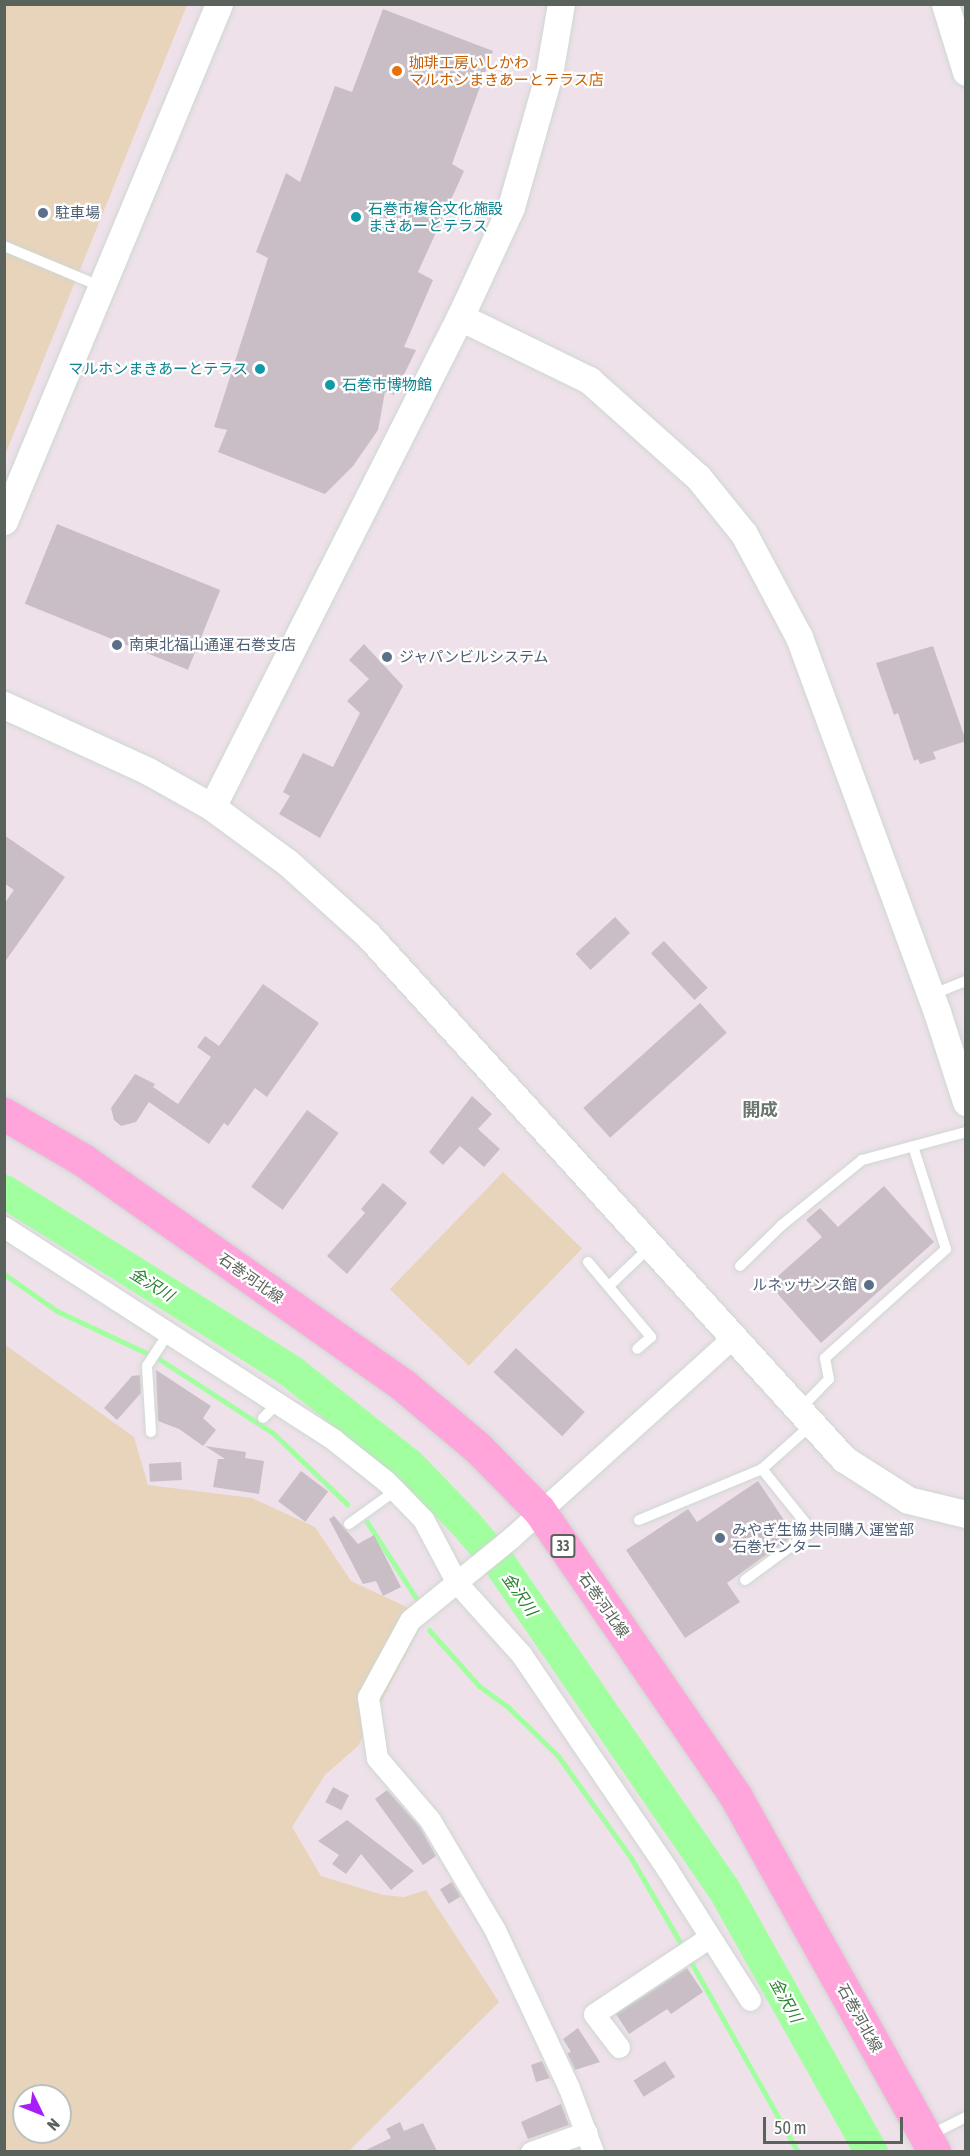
<!DOCTYPE html>
<meta charset="utf-8">
<style>
body{margin:0}
#map{position:relative;width:970px;height:2156px;overflow:hidden;background:#eee1ea;font-family:"Asap Condensed","Noto Sans JP",sans-serif}
div>[style]{position:absolute}
.green>*{inset:0;background:#e8d4bb;transform-origin:0 0}
.stream>*{height:5px;margin:-2.5px;padding:0 2.5px;transform-origin:2.5px;border-radius:2.5px;background:#a1ffa0}
.river>*{height:33px;margin:-16.5px;padding:0 16.5px;transform-origin:16.5px;border-radius:16.5px;background:#a1ffa0}
.building>*{inset:0;background:#c9bec6;transform-origin:0 0}
.roads{filter:drop-shadow(0 0 2px #cfd7d1) drop-shadow(0 0 2px #cfd7d1)}
.service>*{height:10px;margin:-5px;padding:0 5px;transform-origin:5px;border-radius:5px;background:#fff}
.minor>*{height:21px;margin:-10.5px;padding:0 10.5px;transform-origin:10.5px;border-radius:10.5px;background:#fff}
.tertiary>*{height:27px;margin:-13.5px;padding:0 13.5px;transform-origin:13.5px;border-radius:13.5px;background:#fff}
.primary>*{height:33px;margin:-16.5px;padding:0 16.5px;transform-origin:16.5px;border-radius:16.5px;background:#ffa5dc}
.dots>*{width:16px;height:16px;translate:-50% -50%;box-sizing:border-box;border:3px solid #fff;border-radius:50%}
span{translate:-50% -50%;white-space:nowrap;text-align:center;line-height:1.15;-webkit-text-stroke:4.5px #fff;paint-order:stroke}
.shield-label span{padding:2px 4px;background:#fff;border:2px solid;border-radius:4px;-webkit-text-stroke-width:0}
.shield-label{font-size:14px;color:#5a635b;font-weight:700}
.food-label{font-size:15px;color:#c56008}
.left{translate:0 -50%;text-align:left}
.culture-label{font-size:15px;color:#0d838f}
.right{translate:-100% -50%;text-align:right}
.service-label{font-size:15px;color:#4e5e75}
.street-label{font-size:15px;color:#5a635b}
.water-label{font-size:16px;color:#29812f;font-style:italic}
.quarter-label{font-size:18px;color:#6a756b;font-weight:700}
.frame{position:absolute;inset:0;border:6px solid #5a635b;pointer-events:none}
.north{position:absolute;left:12px;top:2084px;width:60px;height:60px;box-sizing:border-box;background:#fff;border:2px solid #bdc1bd;border-radius:50%;rotate:133deg;font-size:16px;font-weight:700;line-height:24px;text-align:center;color:#5a635b}
.north::after{content:'';display:block;margin:auto;width:21px;height:27px;background:#a71ff6;clip-path:polygon(50% 0,100% 100%,50% 72%,0 100%)}
.scale{position:absolute;left:763px;top:2117px;width:140px;height:27px;box-sizing:border-box;border:3px solid #5a635b;border-top:0;padding-left:8px;font-size:18px;line-height:21px;white-space:nowrap;color:#5a635b;-webkit-text-stroke:4px #fff;paint-order:stroke}
</style>
<div id="map">
<div class="green">
<div style="clip-path:polygon(4px 5px,187px 5px,5px 455px,4px 455px)"></div>
<div style="left:503px;top:1172px;width:110px;height:163px;rotate:44deg"></div>
<div style="clip-path:polygon(evenodd,4px 1344px,134px 1437px,148px 1485px,252px 1498px,315px 1527px,351px 1581px,426px 1616px,358px 1746px,325px 1775px,292px 1827px,321px 1876px,383px 1895px,404px 1897px,426px 1890px,499px 2002px,349px 2151px,5px 2151px,4px 1344px,24px 2096px,60px 2096px,60px 2132px,24px 2132px,24px 2096px)"></div>
</div>
<div class="stream">
<div style="left:4px;top:1274px;width:65px;rotate:34.9deg"></div>
<div style="left:57px;top:1311px;width:113px;rotate:25.2deg"></div>
<div style="left:159px;top:1359px;width:136px;rotate:33deg"></div>
<div style="left:273px;top:1433px;width:103px;rotate:43.8deg"></div>
<div style="left:367px;top:1522px;width:90px;rotate:57.2deg"></div>
<div style="left:429px;top:1630px;width:75px;rotate:48.2deg"></div>
<div style="left:479px;top:1686px;width:37px;rotate:36deg"></div>
<div style="left:509px;top:1708px;width:69px;rotate:44.4deg"></div>
<div style="left:558px;top:1756px;width:125px;rotate:54.4deg"></div>
<div style="left:631px;top:1858px;width:105px;rotate:59.8deg"></div>
<div style="left:688px;top:1957px;width:224px;rotate:60.6deg"></div>
</div>
<div class="river">
<div style="left:4px;top:1191px;width:340px;rotate:32.1deg"></div>
<div style="left:292px;top:1372px;width:149px;rotate:38.5deg"></div>
<div style="left:409px;top:1465px;width:81px;rotate:46deg"></div>
<div style="left:465px;top:1523px;width:54px;rotate:49.5deg"></div>
<div style="left:500px;top:1564px;width:393px;rotate:55.5deg"></div>
<div style="left:723px;top:1888px;width:303px;rotate:60.7deg"></div>
</div>
<div class="building">
<div style="clip-path:polygon(383px 9px,493px 51px,452px 164px,464px 171px,418px 272px,433px 280px,404px 347px,416px 350px,394px 395px,385px 392px,378px 430px,353px 466px,325px 494px,218px 452px,227px 430px,214px 427px,268px 258px,256px 252px,286px 173px,300px 182px,335px 86px,352px 92px)"></div>
<div style="left:57px;top:524px;width:176px;height:86px;rotate:22deg"></div>
<div style="clip-path:polygon(364px 644px,403px 686px,320px 838px,279px 814px,290px 796px,283px 792px,303px 753px,333px 767px,360px 713px,347px 701px,369px 679px,349px 660px)"></div>
<div style="clip-path:polygon(933px 646px,966px 741px,933px 752px,936px 759px,920px 764px,918px 759px,914px 761px,898px 713px,894px 715px,876px 663px)"></div>
<div style="clip-path:polygon(4px 835px,65px 877px,4px 963px,4px 904px,14px 890px,4px 883px)"></div>
<div style="left:615px;top:917px;width:22px;height:54px;rotate:47deg"></div>
<div style="left:664px;top:941px;width:64px;height:18px;rotate:47deg"></div>
<div style="clip-path:polygon(263px 984px,319px 1023px,267px 1097px,255px 1088px,228px 1126px,224px 1123px,209px 1144px,149px 1102px,136px 1122px,121px 1126px,114px 1120px,111px 1108px,135px 1074px,155px 1084px,153px 1087px,178px 1104px,211px 1057px,197px 1047px,205px 1036px,219px 1046px)"></div>
<div style="left:700px;top:1003px;width:40px;height:157px;rotate:48deg"></div>
<div style="clip-path:polygon(472px 1096px,492px 1114px,478px 1129px,500px 1149px,484px 1167px,460px 1146px,443px 1165px,429px 1152px)"></div>
<div style="left:307px;top:1110px;width:39px;height:95px;rotate:36deg"></div>
<div style="clip-path:polygon(383px 1183px,407px 1203px,347px 1274px,327px 1256px,365px 1213px,361px 1209px)"></div>
<div style="clip-path:polygon(884px 1186px,934px 1242px,821px 1343px,769px 1284px,822px 1237px,806px 1220px,820px 1208px,838px 1227px)"></div>
<div style="left:516px;top:1348px;width:94px;height:33px;rotate:43deg"></div>
<div style="clip-path:polygon(156px 1370px,211px 1406px,203px 1418px,216px 1430px,203px 1446px,179px 1429px,158px 1421px)"></div>
<div style="clip-path:polygon(140px 1375px,141px 1393px,117px 1420px,104px 1408px,132px 1376px)"></div>
<div style="clip-path:polygon(205px 1446px,246px 1452px,245px 1458px,264px 1461px,259px 1494px,213px 1487px,218px 1459px,225px 1459px)"></div>
<div style="left:181px;top:1462px;width:18px;height:32px;rotate:87deg"></div>
<div style="left:301px;top:1471px;width:34px;height:38px;rotate:37deg"></div>
<div style="clip-path:polygon(758px 1481px,794px 1535px,727px 1583px,740px 1602px,685px 1638px,626px 1550px,688px 1509px,697px 1522px)"></div>
<div style="clip-path:polygon(334px 1516px,358px 1544px,374px 1535px,401px 1587px,383px 1596px,376px 1581px,363px 1584px,329px 1519px)"></div>
<div style="left:333px;top:1787px;width:18px;height:17px;rotate:27deg"></div>
<div style="clip-path:polygon(387px 1790px,420px 1827px,436px 1856px,423px 1865px,375px 1799px)"></div>
<div style="clip-path:polygon(347px 1820px,414px 1871px,391px 1890px,361px 1854px,346px 1874px,332px 1864px,339px 1855px,318px 1841px)"></div>
<div style="left:452px;top:1882px;width:17px;height:14px;rotate:59deg"></div>
<div style="clip-path:polygon(687px 1968px,703px 1992px,671px 2014px,667px 2009px,629px 2034px,616px 2014px)"></div>
<div style="clip-path:polygon(578px 2028px,600px 2062px,575px 2070px,567px 2053px,571px 2052px,563px 2039px)"></div>
<div style="clip-path:polygon(542px 2061px,550px 2078px,536px 2082px,531px 2065px)"></div>
<div style="left:665px;top:2061px;width:19px;height:37px;rotate:58deg"></div>
<div style="clip-path:polygon(561px 2104px,569px 2125px,528px 2139px,521px 2122px)"></div>
<div style="clip-path:polygon(400px 2122px,404px 2131px,423px 2123px,437px 2151px,364px 2151px,391px 2138px,386px 2129px)"></div>
</div>
<div class="roads">
<div class="service">
<div style="left:4px;top:246px;width:106px;rotate:22.7deg"></div>
<div style="left:931px;top:995px;width:38px;rotate:-22deg"></div>
<div style="left:588px;top:1262px;width:98px;rotate:50deg"></div>
<div style="left:651px;top:1337px;width:18px;rotate:139deg"></div>
<div style="left:740px;top:1266px;width:59px;rotate:-44.3deg"></div>
<div style="left:782px;top:1225px;width:103px;rotate:-39.1deg"></div>
<div style="left:862px;top:1160px;width:108px;rotate:-15.1deg"></div>
<div style="left:609px;top:1286px;width:57px;rotate:-43.6deg"></div>
<div style="left:799px;top:1410px;width:43px;rotate:-45.9deg"></div>
<div style="left:829px;top:1379px;width:21px;rotate:-101deg"></div>
<div style="left:825px;top:1358px;width:163px;rotate:-42deg"></div>
<div style="left:946px;top:1249px;width:108px;rotate:-107.8deg"></div>
<div style="left:263px;top:1418px;width:23px;rotate:-45deg"></div>
<div style="left:151px;top:1432px;width:66px;rotate:-93.5deg"></div>
<div style="left:147px;top:1366px;width:40px;rotate:-57.1deg"></div>
<div style="left:639px;top:1520px;width:133px;rotate:-22.5deg"></div>
<div style="left:349px;top:1524px;width:57px;rotate:-35.7deg"></div>
<div style="left:745px;top:1580px;width:83px;rotate:-36.2deg"></div>
<div style="left:812px;top:1531px;width:80px;rotate:-128.9deg"></div>
<div style="left:762px;top:1469px;width:66px;rotate:-41.9deg"></div>
<div style="left:928px;top:2136px;width:42px;rotate:-26.6deg"></div>
</div>
<div class="minor">
<div style="left:4px;top:1227px;width:393px;rotate:32.8deg"></div>
<div style="left:334px;top:1440px;width:66px;rotate:38.3deg"></div>
<div style="left:386px;top:1481px;width:53px;rotate:45.8deg"></div>
<div style="left:423px;top:1519px;width:72px;rotate:62deg"></div>
<div style="left:457px;top:1583px;width:96px;rotate:48deg"></div>
<div style="left:521px;top:1654px;width:260px;rotate:55.8deg"></div>
<div style="left:667px;top:1869px;width:155px;rotate:57.6deg"></div>
<div style="left:619px;top:2047px;width:41px;rotate:-127.1deg"></div>
<div style="left:594px;top:2014px;width:139px;rotate:-33.6deg"></div>
<div style="left:531px;top:2152px;width:59px;rotate:-20deg"></div>
<div style="left:593px;top:2152px;width:68px;rotate:-110.6deg"></div>
<div style="left:569px;top:2088px;width:174px;rotate:-115.1deg"></div>
<div style="left:495px;top:1930px;width:128px;rotate:-120.6deg"></div>
<div style="left:430px;top:1820px;width:82px;rotate:-130.5deg"></div>
<div style="left:377px;top:1758px;width:62px;rotate:-98.4deg"></div>
<div style="left:368px;top:1697px;width:88px;rotate:-61.4deg"></div>
<div style="left:410px;top:1620px;width:132px;rotate:-39.1deg"></div>
<div style="left:512px;top:1537px;width:297px;rotate:-42.1deg"></div>
</div>
<div class="tertiary">
<div style="left:945px;top:4px;width:71px;rotate:72.8deg"></div>
<div style="left:460px;top:317px;width:144px;rotate:26deg"></div>
<div style="left:589px;top:380px;width:146px;rotate:41.7deg"></div>
<div style="left:698px;top:477px;width:73px;rotate:51.1deg"></div>
<div style="left:744px;top:534px;width:117px;rotate:61.9deg"></div>
<div style="left:799px;top:637px;width:400px;rotate:69.8deg"></div>
<div style="left:937px;top:1012px;width:95px;rotate:72.1deg"></div>
<div style="left:4px;top:521px;width:560px;rotate:-67.42deg"></div>
<div style="left:4px;top:705px;width:158px;rotate:24.6deg"></div>
<div style="left:148px;top:771px;width:73px;rotate:29.4deg"></div>
<div style="left:212px;top:807px;width:93px;rotate:36.3deg"></div>
<div style="left:287px;top:862px;width:109px;rotate:42deg"></div>
<div style="left:368px;top:935px;width:708px;rotate:47.75deg"></div>
<div style="left:844px;top:1459px;width:76px;rotate:32.6deg"></div>
<div style="left:908px;top:1500px;width:60px;rotate:13.6deg"></div>
<div style="left:212px;top:807px;width:549px;rotate:-63.16deg"></div>
<div style="left:460px;top:317px;width:121px;rotate:-65.1deg"></div>
<div style="left:511px;top:207px;width:138px;rotate:-74.1deg"></div>
<div style="left:549px;top:74px;width:71px;rotate:-80.3deg"></div>
</div>
<div class="primary">
<div style="left:4px;top:1114px;width:91px;rotate:30.2deg"></div>
<div style="left:83px;top:1160px;width:391px;rotate:35.1deg"></div>
<div style="left:403px;top:1385px;width:98px;rotate:40deg"></div>
<div style="left:478px;top:1448px;width:87px;rotate:45.5deg"></div>
<div style="left:539px;top:1510px;width:348px;rotate:55.5deg"></div>
<div style="left:736px;top:1797px;width:406px;rotate:60.8deg"></div>
</div>
</div>
<div class="dots">
<div style="left:397px;top:71px;background:#e8710a"></div>
<div style="left:43px;top:213px;background:#5c6f8a"></div>
<div style="left:356px;top:217px;background:#0f9aa8"></div>
<div style="left:260px;top:369px;background:#0f9aa8"></div>
<div style="left:330px;top:385px;background:#0f9aa8"></div>
<div style="left:117px;top:645px;background:#5c6f8a"></div>
<div style="left:387px;top:657px;background:#5c6f8a"></div>
<div style="left:869px;top:1285px;background:#5c6f8a"></div>
<div style="left:720px;top:1538px;background:#5c6f8a"></div>
</div>
<div class="shield-label">
<span style="left:563px;top:1546px">33</span>
</div>
<div class="food-label">
<span class="left" style="left:409px;top:71px">珈琲工房いしかわ<br>マルホンまきあーとテラス店</span>
</div>
<div class="culture-label">
<span class="left" style="left:368px;top:217px">石巻市複合文化施設<br>まきあーとテラス</span>
<span class="right" style="left:248px;top:369px">マルホンまきあーとテラス</span>
<span class="left" style="left:342px;top:385px">石巻市博物館</span>
</div>
<div class="service-label">
<span class="left" style="left:55px;top:213px">駐車場</span>
<span class="left" style="left:129px;top:645px">南東北福山通運 石巻支店</span>
<span class="left" style="left:399px;top:657px">ジャパンビルシステム</span>
<span class="right" style="left:857px;top:1285px">ルネッサンス館</span>
<span class="left" style="left:732px;top:1538px">みやぎ生協 共同購入運営部<br>石巻センター</span>
</div>
<div class="street-label">
<span style="left:251px;top:1278px;rotate:35deg">石巻河北線</span>
<span style="left:604px;top:1605px;rotate:55deg">石巻河北線</span>
<span style="left:860px;top:2018px;rotate:61deg">石巻河北線</span>
</div>
<div class="water-label">
<span style="left:152px;top:1284px;rotate:32deg">金沢川</span>
<span style="left:520px;top:1594px;rotate:55deg">金沢川</span>
<span style="left:786px;top:2000px;rotate:61deg">金沢川</span>
</div>
<div class="quarter-label">
<span style="left:760px;top:1110px">開成</span>
</div>
<div class="frame"></div>
<div class="north">N</div>
<div class="scale">50 m</div>
</div>
